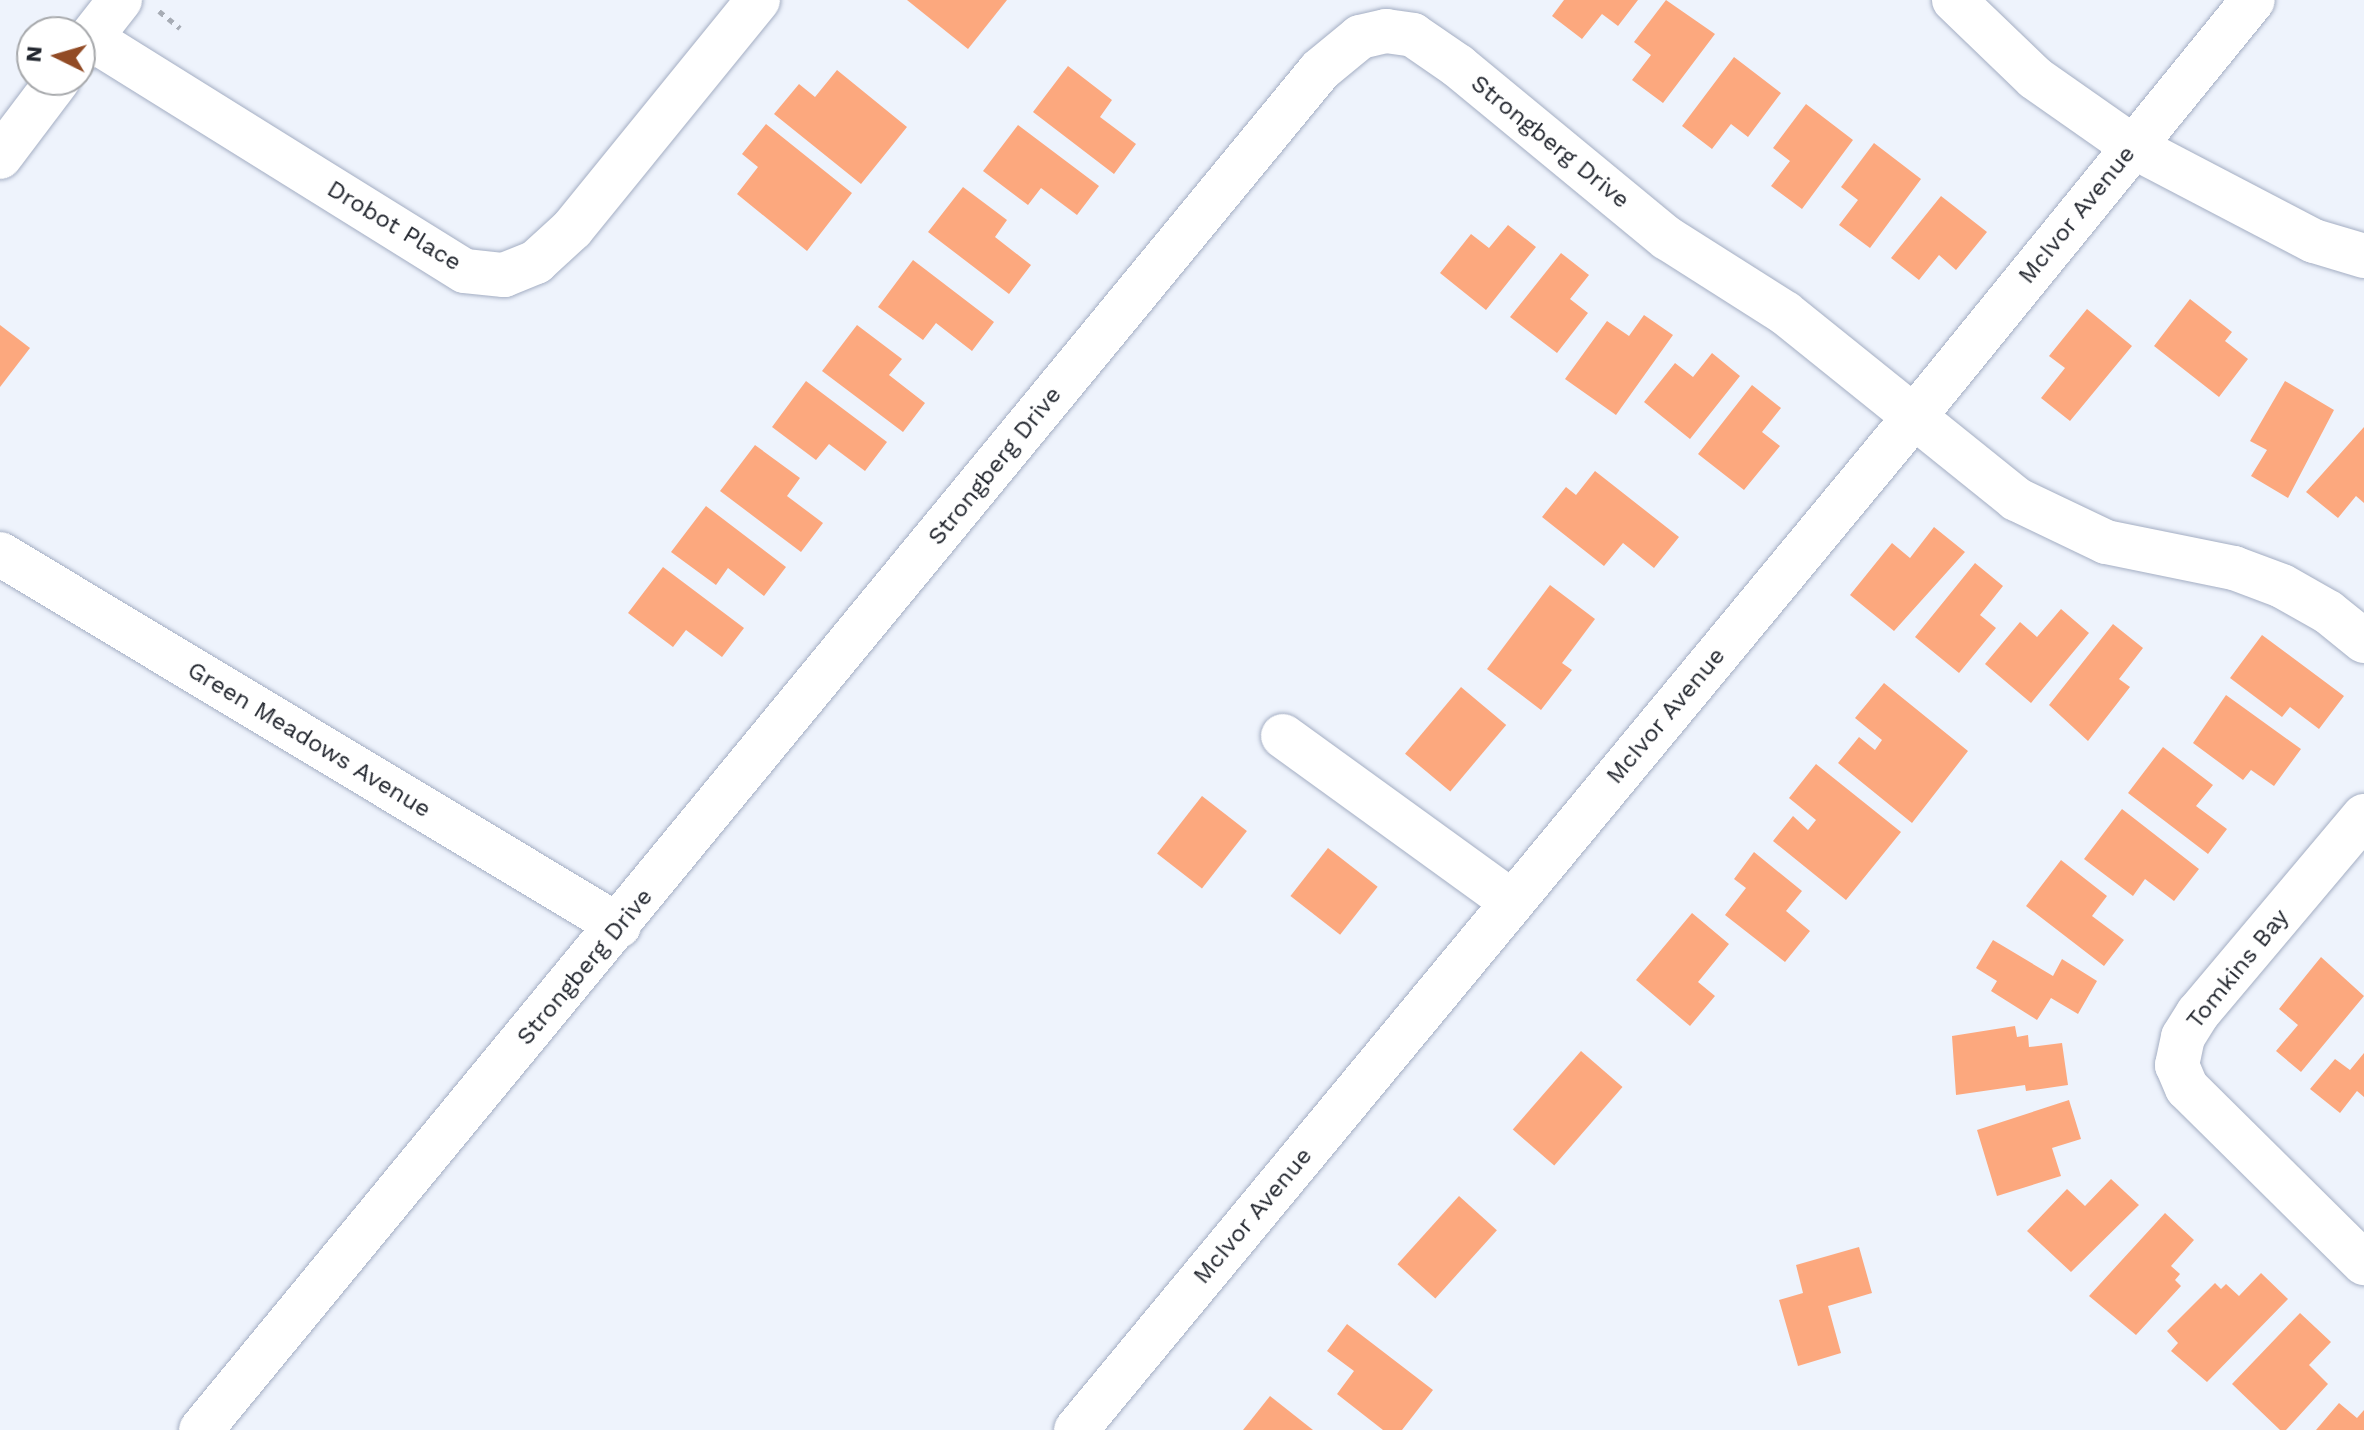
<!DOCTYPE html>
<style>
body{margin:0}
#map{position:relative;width:2364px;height:1430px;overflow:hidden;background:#eef3fc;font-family:"Work Sans",sans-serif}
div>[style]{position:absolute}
.building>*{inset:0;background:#fca87e;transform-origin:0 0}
.path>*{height:5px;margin-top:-2.5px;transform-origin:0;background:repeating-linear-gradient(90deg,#a7acb5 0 6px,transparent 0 12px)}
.roads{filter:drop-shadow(0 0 2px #a4aec3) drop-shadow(0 0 2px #a4aec3)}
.minor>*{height:44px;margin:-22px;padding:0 22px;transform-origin:22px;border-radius:22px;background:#fff}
span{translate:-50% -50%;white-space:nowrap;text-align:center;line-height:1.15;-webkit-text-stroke:7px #fff;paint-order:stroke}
.street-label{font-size:24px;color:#23272f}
.north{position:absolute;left:16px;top:16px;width:80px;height:80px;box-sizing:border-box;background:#fff;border:2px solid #a7a9ac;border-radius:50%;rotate:275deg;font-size:22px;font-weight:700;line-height:32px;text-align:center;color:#23272f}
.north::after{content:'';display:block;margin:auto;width:28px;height:36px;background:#924b25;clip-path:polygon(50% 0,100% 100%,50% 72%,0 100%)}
</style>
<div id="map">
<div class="building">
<div style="clip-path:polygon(907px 0,1007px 0,968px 49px)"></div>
<div style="clip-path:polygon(1564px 0,1638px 0,1618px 26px,1602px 14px,1582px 39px,1552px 16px)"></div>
<div style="clip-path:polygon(1666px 0,1715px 34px,1663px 103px,1632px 80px,1651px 55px,1634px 42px)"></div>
<div style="clip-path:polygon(1734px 57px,1781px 93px,1748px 137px,1731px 124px,1712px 149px,1682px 126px)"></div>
<div style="clip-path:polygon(1068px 66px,1112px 100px,1100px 117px,1136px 144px,1114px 174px,1033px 112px)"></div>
<div style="clip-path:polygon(837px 70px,907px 127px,861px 184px,774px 114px,799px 84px,815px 97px)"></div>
<div style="clip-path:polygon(1806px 104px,1853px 140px,1802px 209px,1771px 186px,1790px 161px,1773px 148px)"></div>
<div style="clip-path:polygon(766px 124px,852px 193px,807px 251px,737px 194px,758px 167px,742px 154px)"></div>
<div style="clip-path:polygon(1018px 125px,1099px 186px,1077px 215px,1041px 188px,1028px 205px,983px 171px)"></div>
<div style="clip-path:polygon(1874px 143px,1921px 179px,1870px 248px,1839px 225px,1858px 200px,1841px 187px)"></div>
<div style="clip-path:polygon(963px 187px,1007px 220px,995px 237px,1031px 265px,1009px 294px,928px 232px)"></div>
<div style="clip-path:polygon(1941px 196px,1987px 232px,1956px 270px,1939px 255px,1919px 280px,1891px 258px)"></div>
<div style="clip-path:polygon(1508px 225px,1536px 247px,1486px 310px,1440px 273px,1471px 234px,1489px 248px)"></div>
<div style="clip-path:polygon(1561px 253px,1589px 275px,1570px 299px,1588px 313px,1557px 353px,1510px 317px)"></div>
<div style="clip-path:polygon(913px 260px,994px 322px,972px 351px,936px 323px,923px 340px,878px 307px)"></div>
<div style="clip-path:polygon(2190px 299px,2232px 332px,2225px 341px,2248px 359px,2219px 397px,2154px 346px)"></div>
<div style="clip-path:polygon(2087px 309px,2132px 346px,2070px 421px,2041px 398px,2065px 368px,2049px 356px)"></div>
<div style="clip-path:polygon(1644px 315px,1673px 335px,1616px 415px,1565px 379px,1607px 321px,1629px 336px)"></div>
<div style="clip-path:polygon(0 325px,30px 348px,0 387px)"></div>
<div style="clip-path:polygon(857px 325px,902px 359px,889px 375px,925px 403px,903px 432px,822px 371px)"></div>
<div style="clip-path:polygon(1712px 353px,1740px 376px,1690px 439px,1644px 402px,1675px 363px,1693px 377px)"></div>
<div style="clip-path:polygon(806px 381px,887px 442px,865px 471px,829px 444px,816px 460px,772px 427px)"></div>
<div style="clip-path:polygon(2285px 381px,2334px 410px,2288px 498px,2251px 476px,2267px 450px,2250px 441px)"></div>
<div style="clip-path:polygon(1752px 385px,1781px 408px,1762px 432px,1780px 446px,1744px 490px,1698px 454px)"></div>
<div style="clip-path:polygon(2364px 427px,2364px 503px,2356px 496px,2338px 518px,2306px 492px)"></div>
<div style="clip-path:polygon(755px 445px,800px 478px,787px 496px,823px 523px,801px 552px,720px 491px)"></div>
<div style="clip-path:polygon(1595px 471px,1679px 537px,1654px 568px,1623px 543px,1604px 566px,1542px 517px,1566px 487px,1576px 495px)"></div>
<div style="clip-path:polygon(706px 506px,786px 567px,764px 596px,728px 568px,716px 585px,671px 552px)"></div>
<div style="clip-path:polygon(1934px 527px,1965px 552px,1894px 631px,1850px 595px,1892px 543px,1910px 558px)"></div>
<div style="clip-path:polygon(1975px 563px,2003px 586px,1980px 615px,1996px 628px,1959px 673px,1915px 637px)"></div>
<div style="clip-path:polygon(663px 567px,744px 628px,722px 657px,686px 630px,673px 647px,628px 613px)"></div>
<div style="clip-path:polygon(1550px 585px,1595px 619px,1562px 663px,1572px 670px,1541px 710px,1487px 669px)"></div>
<div style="clip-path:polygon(2061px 609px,2089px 633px,2031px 703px,1985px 664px,2020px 622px,2037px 637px)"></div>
<div style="clip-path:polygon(2113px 624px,2143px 648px,2119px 679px,2130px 687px,2088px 741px,2049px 705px)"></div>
<div style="clip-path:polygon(2262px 635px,2344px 696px,2319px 729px,2290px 707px,2282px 717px,2230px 678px)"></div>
<div style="clip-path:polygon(1884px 683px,1968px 751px,1912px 823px,1838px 763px,1859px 737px,1875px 750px,1882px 740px,1855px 718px)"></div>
<div style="left:1461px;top:687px;width:59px;height:87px;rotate:40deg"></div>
<div style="clip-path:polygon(2226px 695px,2301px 749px,2274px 786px,2251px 770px,2243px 780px,2193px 743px)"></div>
<div style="clip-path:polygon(2163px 747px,2213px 785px,2196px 806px,2227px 829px,2208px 854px,2128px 793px)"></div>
<div style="clip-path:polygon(1816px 764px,1901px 832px,1846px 900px,1773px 841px,1793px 816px,1808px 830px,1816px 820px,1789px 798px)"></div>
<div style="left:1202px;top:796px;width:57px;height:73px;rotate:38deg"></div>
<div style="clip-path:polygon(2122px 809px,2199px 869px,2174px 901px,2145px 879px,2133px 896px,2084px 859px)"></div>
<div style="left:1328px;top:848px;width:63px;height:61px;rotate:38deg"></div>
<div style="clip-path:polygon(1754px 852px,1802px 891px,1786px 911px,1810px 931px,1785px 962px,1725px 915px,1746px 888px,1734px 879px)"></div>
<div style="clip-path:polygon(2061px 860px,2107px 896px,2092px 916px,2124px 940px,2104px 966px,2026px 906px)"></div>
<div style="clip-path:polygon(1692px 913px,1729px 944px,1698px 982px,1715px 996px,1690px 1026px,1636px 980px)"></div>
<div style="clip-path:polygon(1993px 940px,2053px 976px,2062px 959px,2097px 981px,2078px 1014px,2051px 998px,2037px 1020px,1991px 991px,1997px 981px,1976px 968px)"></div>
<div style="clip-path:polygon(2321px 957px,2364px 996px,2301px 1072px,2276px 1051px,2298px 1025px,2279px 1009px)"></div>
<div style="clip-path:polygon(2015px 1026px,2017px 1037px,2028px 1035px,2029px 1047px,2062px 1043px,2068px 1085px,2026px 1091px,2025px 1085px,1956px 1095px,1952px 1036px)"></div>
<div style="left:1581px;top:1051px;width:55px;height:104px;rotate:41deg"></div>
<div style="clip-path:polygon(2364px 1053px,2364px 1097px,2357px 1091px,2340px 1113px,2310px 1089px,2335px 1059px,2350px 1070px)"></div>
<div style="clip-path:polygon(2069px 1100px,2081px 1139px,2052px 1148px,2061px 1176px,1997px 1196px,1977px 1130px)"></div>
<div style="clip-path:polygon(2111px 1179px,2139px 1205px,2071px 1272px,2027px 1231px,2067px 1189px,2085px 1206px)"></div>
<div style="left:1459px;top:1196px;width:51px;height:92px;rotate:42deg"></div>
<div style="clip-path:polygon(2165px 1213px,2194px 1240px,2171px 1266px,2180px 1274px,2175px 1280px,2181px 1286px,2136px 1335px,2089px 1296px)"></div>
<div style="clip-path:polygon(1859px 1247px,1872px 1293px,1828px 1306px,1841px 1353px,1798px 1366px,1779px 1300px,1803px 1293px,1796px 1265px)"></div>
<div style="clip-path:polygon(2261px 1273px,2288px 1299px,2207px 1382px,2171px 1351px,2178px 1343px,2167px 1331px,2215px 1283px,2221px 1289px,2226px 1284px,2239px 1296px)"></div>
<div style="clip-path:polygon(2300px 1313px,2331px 1342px,2309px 1365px,2328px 1384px,2286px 1430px,2280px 1430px,2232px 1384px)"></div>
<div style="clip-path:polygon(1347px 1324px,1433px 1390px,1402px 1430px,1383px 1430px,1337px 1394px,1354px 1371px,1327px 1351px)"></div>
<div style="clip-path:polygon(1270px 1396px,1313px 1430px,1243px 1430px)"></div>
<div style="clip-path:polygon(2339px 1403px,2357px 1418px,2364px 1410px,2364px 1430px,2316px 1430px)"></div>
</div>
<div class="path">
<div style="left:159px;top:11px;width:27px;rotate:39deg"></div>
</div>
<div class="roads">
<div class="minor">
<div style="left:1954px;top:0;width:112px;rotate:43.9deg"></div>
<div style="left:2035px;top:78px;width:118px;rotate:35deg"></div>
<div style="left:2132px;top:146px;width:205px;rotate:27.6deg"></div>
<div style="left:2314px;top:241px;width:52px;rotate:16.7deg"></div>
<div style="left:90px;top:38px;width:441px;rotate:31.9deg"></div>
<div style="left:465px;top:271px;width:39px;rotate:6deg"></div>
<div style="left:504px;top:275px;width:35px;rotate:-22deg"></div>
<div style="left:536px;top:262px;width:49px;rotate:-42.5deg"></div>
<div style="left:572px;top:229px;width:295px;rotate:-50.9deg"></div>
<div style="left:80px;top:51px;width:65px;rotate:-51.9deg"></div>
<div style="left:0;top:157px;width:96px;rotate:-53deg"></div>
<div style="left:0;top:554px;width:722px;rotate:31deg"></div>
<div style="left:1283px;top:736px;width:283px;rotate:35.9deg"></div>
<div style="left:2364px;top:816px;width:258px;rotate:130.1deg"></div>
<div style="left:2198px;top:1013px;width:28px;rotate:122deg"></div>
<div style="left:2183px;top:1037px;width:29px;rotate:102deg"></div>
<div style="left:2177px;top:1065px;width:25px;rotate:67deg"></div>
<div style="left:2187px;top:1088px;width:249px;rotate:44.7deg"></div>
<div style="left:201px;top:1430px;width:1761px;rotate:-50.55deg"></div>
<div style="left:1320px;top:70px;width:52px;rotate:-39.5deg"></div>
<div style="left:1360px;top:37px;width:27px;rotate:-13deg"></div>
<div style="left:1386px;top:31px;width:27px;rotate:8deg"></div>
<div style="left:1413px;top:35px;width:55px;rotate:34.6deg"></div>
<div style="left:1458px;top:66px;width:271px;rotate:39.5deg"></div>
<div style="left:1667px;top:238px;width:140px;rotate:32.4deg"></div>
<div style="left:1785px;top:313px;width:297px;rotate:38.8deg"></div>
<div style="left:2016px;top:499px;width:100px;rotate:25.5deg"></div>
<div style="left:2106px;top:542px;width:131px;rotate:11.5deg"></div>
<div style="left:2234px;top:568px;width:51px;rotate:20.6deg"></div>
<div style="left:2282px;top:586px;width:53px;rotate:29.5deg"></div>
<div style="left:2328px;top:612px;width:46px;rotate:38.9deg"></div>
<div style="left:1076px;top:1430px;width:1315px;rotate:-50.4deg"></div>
<div style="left:1914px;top:417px;width:537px;rotate:-50.89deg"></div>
</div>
</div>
<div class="street-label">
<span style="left:1550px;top:142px;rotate:39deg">Strongberg Drive</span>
<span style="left:2077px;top:215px;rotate:-51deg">McIvor Avenue</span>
<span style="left:394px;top:226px;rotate:31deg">Drobot Place</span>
<span style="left:995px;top:466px;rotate:-51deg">Strongberg Drive</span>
<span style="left:1666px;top:716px;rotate:-50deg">McIvor Avenue</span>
<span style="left:309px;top:740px;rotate:31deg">Green Meadows Avenue</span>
<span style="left:585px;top:967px;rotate:-50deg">Strongberg Drive</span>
<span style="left:2238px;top:969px;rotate:-51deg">Tomkins Bay</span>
<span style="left:1253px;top:1216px;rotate:-50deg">McIvor Avenue</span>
</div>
<div class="north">N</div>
</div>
